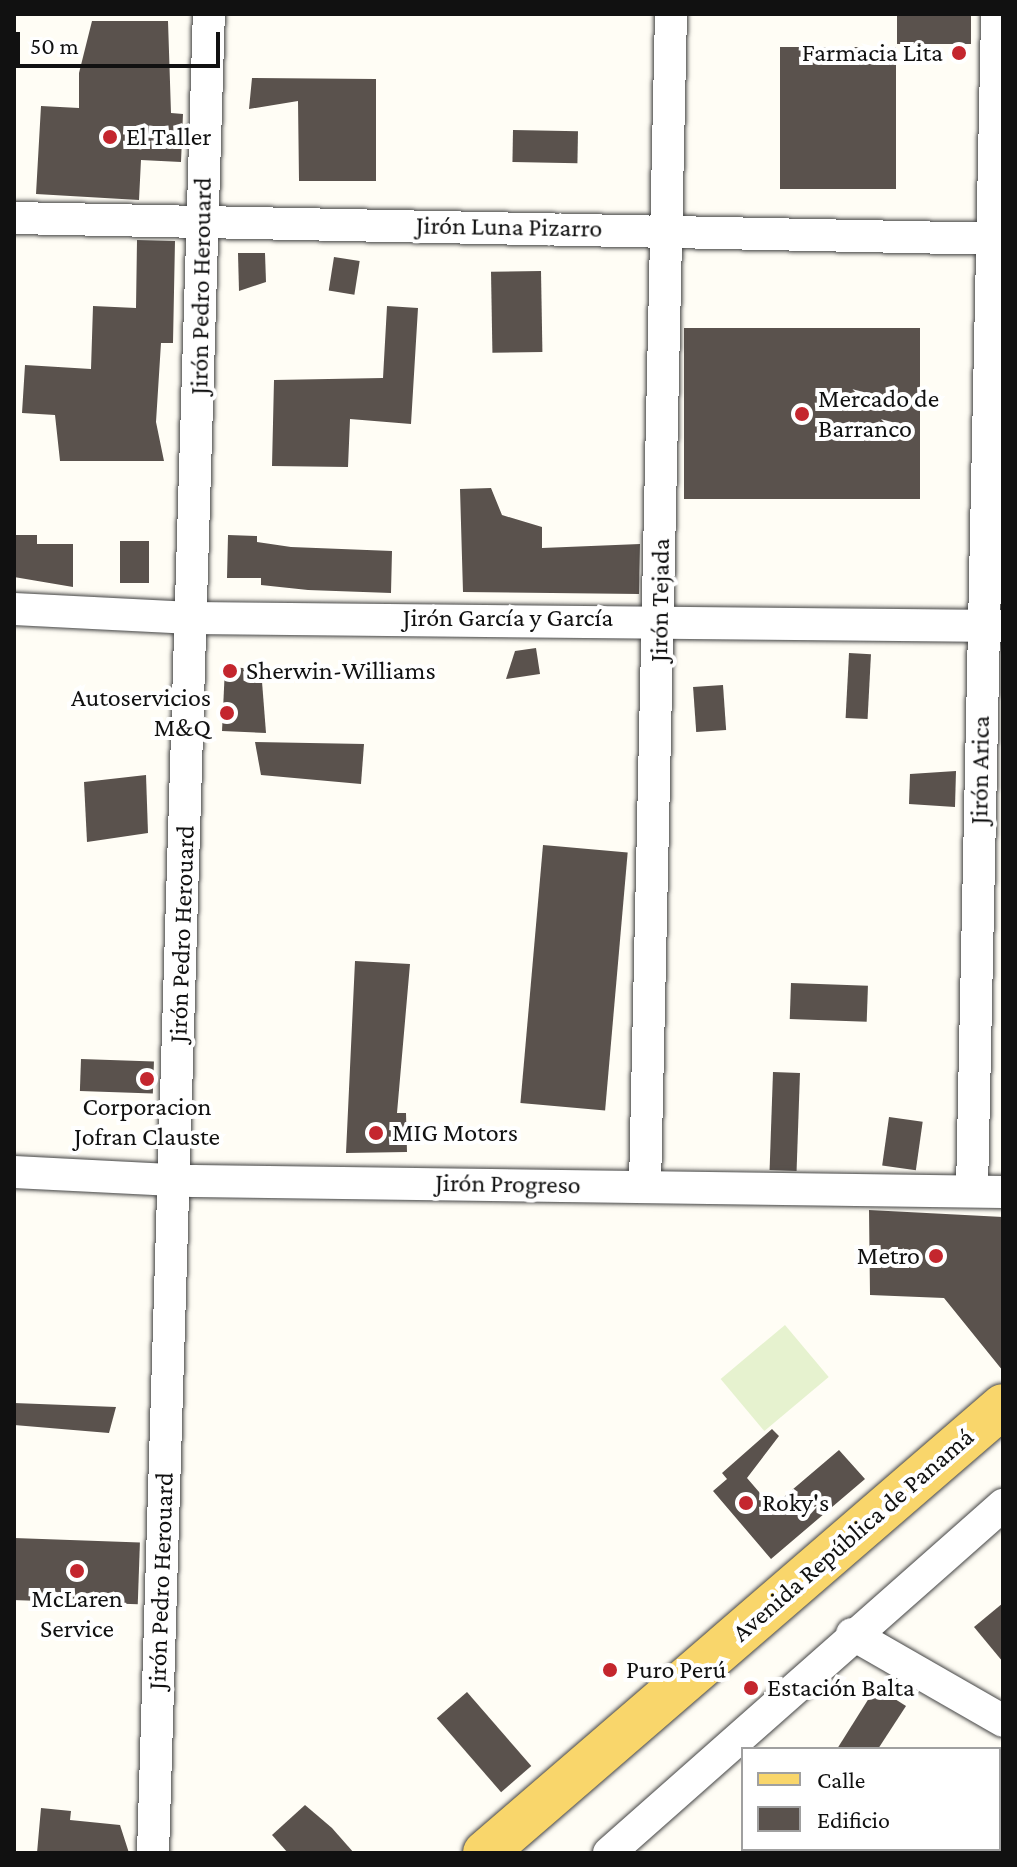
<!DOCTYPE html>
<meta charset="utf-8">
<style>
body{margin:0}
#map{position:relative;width:1017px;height:1867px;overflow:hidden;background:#fffdf5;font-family:"Crimson Pro",serif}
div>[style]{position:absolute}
.pitch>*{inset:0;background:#e6f2cf;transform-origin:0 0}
.building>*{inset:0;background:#5a524d;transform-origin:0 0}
.roads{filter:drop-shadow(0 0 2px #444) drop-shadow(0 0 2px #444)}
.street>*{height:32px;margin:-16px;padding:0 16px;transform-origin:16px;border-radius:16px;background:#fff}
.primary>*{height:44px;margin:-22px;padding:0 22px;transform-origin:22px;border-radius:22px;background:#f9d66b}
.dots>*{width:22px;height:22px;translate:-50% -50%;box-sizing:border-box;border:4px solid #fff;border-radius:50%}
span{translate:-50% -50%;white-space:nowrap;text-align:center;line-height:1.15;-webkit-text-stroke:8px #fff;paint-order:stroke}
.poi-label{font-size:26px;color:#111}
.right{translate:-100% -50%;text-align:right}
.left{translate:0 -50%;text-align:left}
.street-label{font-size:26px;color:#111}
.frame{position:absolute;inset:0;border:16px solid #111;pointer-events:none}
.legend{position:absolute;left:741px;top:1747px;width:260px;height:104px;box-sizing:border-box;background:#fff;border:2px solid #a0a0a0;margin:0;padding:10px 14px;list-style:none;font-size:24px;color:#111}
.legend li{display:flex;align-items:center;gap:16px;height:40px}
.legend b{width:40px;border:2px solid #a0a0a0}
.scale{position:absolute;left:16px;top:32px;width:204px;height:36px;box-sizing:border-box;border:4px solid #111;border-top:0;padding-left:10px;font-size:24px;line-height:28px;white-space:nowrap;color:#111;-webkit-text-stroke:6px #fff;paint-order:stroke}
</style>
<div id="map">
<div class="pitch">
<div style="left:785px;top:1325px;width:68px;height:84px;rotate:50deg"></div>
</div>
<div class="building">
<div style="left:897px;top:14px;width:74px;height:30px"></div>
<div style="clip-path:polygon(92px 21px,168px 21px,171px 113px,183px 114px,181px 162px,141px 160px,139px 200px,36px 194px,41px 106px,79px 108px,79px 73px)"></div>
<div style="left:780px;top:47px;width:116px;height:142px"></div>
<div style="clip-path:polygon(252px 78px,376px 79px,376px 181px,299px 181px,298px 101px,249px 109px)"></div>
<div style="left:513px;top:130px;width:65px;height:32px;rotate:1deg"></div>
<div style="clip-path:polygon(137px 240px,175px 241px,173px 343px,161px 343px,156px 422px,164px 461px,60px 461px,55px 415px,22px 413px,25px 365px,91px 369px,93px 306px,136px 308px)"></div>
<div style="clip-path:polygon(238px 253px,265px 253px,266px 282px,239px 291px)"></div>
<div style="left:334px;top:257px;width:26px;height:34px;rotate:9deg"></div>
<div style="left:541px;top:271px;width:81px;height:50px;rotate:89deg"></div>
<div style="clip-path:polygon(387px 306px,418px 308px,411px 424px,350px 419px,348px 467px,272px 466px,274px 380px,383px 378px)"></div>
<div style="left:684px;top:328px;width:236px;height:171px"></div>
<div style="clip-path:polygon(491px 488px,502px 515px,542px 527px,542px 548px,640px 544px,639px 594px,463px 592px,460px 489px)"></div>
<div style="clip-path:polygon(14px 535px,37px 535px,37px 544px,73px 544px,73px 587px,14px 577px)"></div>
<div style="clip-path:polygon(228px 535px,257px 536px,257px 542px,291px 547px,392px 551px,391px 593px,308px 590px,261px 585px,261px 578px,227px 578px)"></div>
<div style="left:120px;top:541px;width:29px;height:42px"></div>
<div style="clip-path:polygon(536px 648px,540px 674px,506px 679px,515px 651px)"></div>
<div style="left:849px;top:653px;width:22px;height:65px;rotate:3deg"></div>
<div style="clip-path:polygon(225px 667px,261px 669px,266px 733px,222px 731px)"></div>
<div style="left:723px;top:685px;width:45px;height:30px;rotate:86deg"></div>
<div style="clip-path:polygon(255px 742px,364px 744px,361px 784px,261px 775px)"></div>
<div style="clip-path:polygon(956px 771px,955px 807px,909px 804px,910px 774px)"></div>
<div style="clip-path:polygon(146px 775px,148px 833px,87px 842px,84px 782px)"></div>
<div style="left:543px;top:845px;width:85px;height:259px;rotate:5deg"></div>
<div style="clip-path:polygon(355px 961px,410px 964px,397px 1113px,406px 1113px,407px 1152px,346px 1153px)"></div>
<div style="left:791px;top:983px;width:77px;height:36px;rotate:2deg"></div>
<div style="left:81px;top:1059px;width:73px;height:32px;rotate:2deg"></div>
<div style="left:773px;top:1072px;width:27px;height:98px;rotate:2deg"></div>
<div style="left:889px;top:1117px;width:34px;height:49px;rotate:8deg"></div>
<div style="clip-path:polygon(869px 1210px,1003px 1217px,1003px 1371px,944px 1298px,870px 1295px)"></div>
<div style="clip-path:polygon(14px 1403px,116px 1407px,109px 1433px,14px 1425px)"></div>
<div style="clip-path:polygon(772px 1429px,779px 1436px,747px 1478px,772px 1507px,839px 1450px,865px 1479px,771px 1559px,713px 1491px,727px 1479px,722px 1473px)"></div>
<div style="left:14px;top:1538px;width:126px;height:62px;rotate:2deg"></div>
<div style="clip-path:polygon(1003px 1603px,1003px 1662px,974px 1627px)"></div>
<div style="clip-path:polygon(876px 1687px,906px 1706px,878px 1749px,837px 1749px)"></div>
<div style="left:467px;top:1692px;width:98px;height:40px;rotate:49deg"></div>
<div style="clip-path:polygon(305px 1805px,332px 1828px,354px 1853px,288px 1853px,272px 1835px)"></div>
<div style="clip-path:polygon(41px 1808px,71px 1811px,70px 1820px,120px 1825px,129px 1853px,37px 1853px)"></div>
</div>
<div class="roads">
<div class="street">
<div style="left:14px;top:218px;width:989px;rotate:1.22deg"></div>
<div style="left:14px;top:609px;width:178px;rotate:2.9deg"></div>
<div style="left:192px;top:618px;width:811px;rotate:0.57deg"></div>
<div style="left:14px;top:1172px;width:180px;rotate:2.9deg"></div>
<div style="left:194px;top:1181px;width:809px;rotate:0.78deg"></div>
<div style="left:645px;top:1186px;width:1172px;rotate:-88.73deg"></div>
<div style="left:972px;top:1191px;width:1177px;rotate:-88.78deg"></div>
<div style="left:852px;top:1634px;width:174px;rotate:29.9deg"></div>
<div style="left:999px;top:1829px;width:8px;rotate:-60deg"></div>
<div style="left:153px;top:1853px;width:1840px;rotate:-88.26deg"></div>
<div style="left:609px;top:1853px;width:526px;rotate:-41.45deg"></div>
<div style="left:984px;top:1853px;width:5px;rotate:-53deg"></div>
</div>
<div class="primary">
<div style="left:485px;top:1853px;width:684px;rotate:-40.79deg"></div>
</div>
</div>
<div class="dots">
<div style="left:959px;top:53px;background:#c4262e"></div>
<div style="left:110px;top:137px;background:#c4262e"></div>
<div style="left:802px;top:414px;background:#c4262e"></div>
<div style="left:230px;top:671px;background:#c4262e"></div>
<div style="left:227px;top:713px;background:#c4262e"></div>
<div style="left:147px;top:1079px;background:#c4262e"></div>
<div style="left:376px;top:1133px;background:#c4262e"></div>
<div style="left:936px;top:1256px;background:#c4262e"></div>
<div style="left:746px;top:1503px;background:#c4262e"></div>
<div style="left:77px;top:1571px;background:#c4262e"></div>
<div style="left:610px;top:1670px;background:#c4262e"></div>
<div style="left:751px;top:1688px;background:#c4262e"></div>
</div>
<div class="poi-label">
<span class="right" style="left:943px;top:53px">Farmacia Lita</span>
<span class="left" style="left:126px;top:137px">El Taller</span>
<span class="left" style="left:818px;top:414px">Mercado de<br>Barranco</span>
<span class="left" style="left:246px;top:671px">Sherwin-Williams</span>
<span class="right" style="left:211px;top:713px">Autoservicios<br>M&amp;Q</span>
<span style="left:147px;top:1122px">Corporacion<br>Jofran Clauste</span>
<span class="left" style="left:392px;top:1133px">MIG Motors</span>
<span class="right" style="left:920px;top:1256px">Metro</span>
<span class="left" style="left:762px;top:1503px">Roky's</span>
<span style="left:77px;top:1614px">McLaren<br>Service</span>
<span class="left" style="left:626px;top:1670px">Puro Perú</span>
<span class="left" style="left:767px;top:1688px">Estación Balta</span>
</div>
<div class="street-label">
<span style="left:509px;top:227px;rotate:1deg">Jirón Luna Pizarro</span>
<span style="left:201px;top:286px;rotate:-89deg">Jirón Pedro Herouard</span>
<span style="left:660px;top:600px;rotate:-89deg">Jirón Tejada</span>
<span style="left:508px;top:618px">Jirón García y García</span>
<span style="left:980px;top:770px;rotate:-89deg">Jirón Arica</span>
<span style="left:182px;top:934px;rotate:-88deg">Jirón Pedro Herouard</span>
<span style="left:508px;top:1184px;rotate:1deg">Jirón Progreso</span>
<span style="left:853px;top:1535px;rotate:-41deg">Avenida República de Panamá</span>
<span style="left:161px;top:1581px;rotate:-88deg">Jirón Pedro Herouard</span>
</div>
<div class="frame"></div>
<ul class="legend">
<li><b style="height:10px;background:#f9d66b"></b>Calle</li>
<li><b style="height:22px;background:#5a524d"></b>Edificio</li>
</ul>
<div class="scale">50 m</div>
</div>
